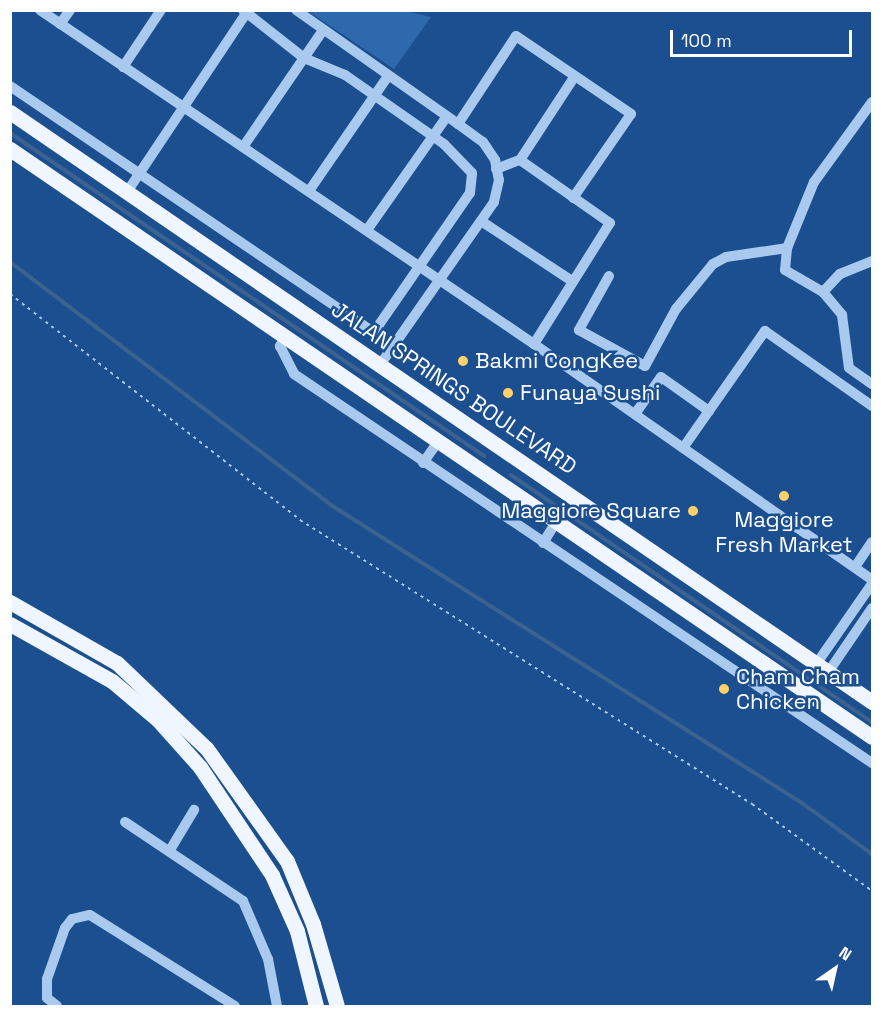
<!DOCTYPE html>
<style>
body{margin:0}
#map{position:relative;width:883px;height:1017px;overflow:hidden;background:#1b4f8f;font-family:"Space Grotesk",sans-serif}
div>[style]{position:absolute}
.green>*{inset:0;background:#2e69ad}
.stream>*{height:4px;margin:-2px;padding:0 2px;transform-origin:2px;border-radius:2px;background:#3c6290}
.path>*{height:2px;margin-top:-1px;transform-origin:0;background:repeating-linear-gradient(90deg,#a9c9ee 0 3px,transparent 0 7.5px)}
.minor>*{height:10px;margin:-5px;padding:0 5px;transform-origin:5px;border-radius:5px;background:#a9c9ee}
.major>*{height:15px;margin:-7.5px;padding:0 7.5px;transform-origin:7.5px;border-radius:7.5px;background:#f0f6ff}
.dots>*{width:16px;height:16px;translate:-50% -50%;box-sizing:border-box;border:3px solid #1b4f8f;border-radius:50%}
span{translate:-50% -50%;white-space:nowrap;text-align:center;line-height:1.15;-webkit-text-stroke:5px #1b4f8f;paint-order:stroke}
.poi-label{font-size:22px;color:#fff}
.left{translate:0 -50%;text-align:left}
.right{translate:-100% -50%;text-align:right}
.street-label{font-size:22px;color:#fff}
.frame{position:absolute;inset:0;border:12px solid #fff;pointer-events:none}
.north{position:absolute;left:805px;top:939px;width:60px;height:60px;-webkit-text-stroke:4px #1b4f8f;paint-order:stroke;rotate:34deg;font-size:16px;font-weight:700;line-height:24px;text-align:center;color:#fff}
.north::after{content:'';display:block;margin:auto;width:21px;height:27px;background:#fff;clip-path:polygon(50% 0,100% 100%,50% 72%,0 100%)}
.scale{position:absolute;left:670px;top:30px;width:182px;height:27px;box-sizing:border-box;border:3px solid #fff;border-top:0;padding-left:8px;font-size:18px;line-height:21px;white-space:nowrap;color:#fff;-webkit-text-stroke:4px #1b4f8f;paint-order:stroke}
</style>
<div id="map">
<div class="green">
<div style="clip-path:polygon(401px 10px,431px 17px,394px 69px,308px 11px)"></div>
</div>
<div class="stream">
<div style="left:10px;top:133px;width:574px;rotate:34.27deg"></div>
<div style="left:10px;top:262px;width:406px;rotate:37.1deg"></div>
<div style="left:334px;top:507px;width:554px;rotate:32.31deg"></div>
<div style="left:802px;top:803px;width:87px;rotate:36.1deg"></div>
<div style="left:511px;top:475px;width:437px;rotate:34.4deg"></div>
</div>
<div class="path">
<div style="left:10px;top:294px;width:368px;rotate:37.9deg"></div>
<div style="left:300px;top:520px;width:534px;rotate:32.14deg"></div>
<div style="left:752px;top:804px;width:148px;rotate:35.9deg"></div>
</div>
<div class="minor">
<div style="left:40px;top:10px;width:596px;rotate:34.06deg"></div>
<div style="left:534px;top:344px;width:143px;rotate:-57.9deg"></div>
<div style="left:610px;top:223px;width:110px;rotate:-145deg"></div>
<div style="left:296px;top:10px;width:198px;rotate:35.1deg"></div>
<div style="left:458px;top:124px;width:31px;rotate:36deg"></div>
<div style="left:483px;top:142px;width:22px;rotate:56deg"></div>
<div style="left:495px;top:160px;width:20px;rotate:79deg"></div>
<div style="left:499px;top:180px;width:23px;rotate:103deg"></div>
<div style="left:494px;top:202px;width:199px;rotate:125deg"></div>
<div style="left:60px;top:24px;width:17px;rotate:-54deg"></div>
<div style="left:123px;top:67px;width:69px;rotate:-56.3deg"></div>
<div style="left:10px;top:86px;width:439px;rotate:34.1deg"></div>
<div style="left:374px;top:332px;width:169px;rotate:-55.4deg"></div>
<div style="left:470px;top:193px;width:20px;rotate:-84deg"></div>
<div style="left:472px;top:173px;width:40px;rotate:-134deg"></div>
<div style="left:444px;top:144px;width:121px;rotate:-145.1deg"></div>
<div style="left:345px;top:75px;width:44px;rotate:-157.5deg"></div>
<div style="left:304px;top:58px;width:78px;rotate:-141.8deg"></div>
<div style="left:872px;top:102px;width:99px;rotate:125.9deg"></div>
<div style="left:814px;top:182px;width:71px;rotate:112.2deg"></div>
<div style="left:787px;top:248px;width:22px;rotate:95deg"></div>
<div style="left:785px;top:270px;width:44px;rotate:30.1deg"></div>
<div style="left:823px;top:292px;width:30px;rotate:50deg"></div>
<div style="left:842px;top:315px;width:53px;rotate:82.5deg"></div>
<div style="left:849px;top:368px;width:28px;rotate:35deg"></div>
<div style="left:458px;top:124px;width:105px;rotate:-56.6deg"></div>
<div style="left:516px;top:36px;width:139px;rotate:34.1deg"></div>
<div style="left:631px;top:114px;width:102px;rotate:124.6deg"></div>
<div style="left:243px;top:147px;width:142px;rotate:-55.6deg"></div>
<div style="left:496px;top:169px;width:26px;rotate:-21deg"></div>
<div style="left:520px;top:160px;width:100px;rotate:-56.8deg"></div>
<div style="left:309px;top:191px;width:140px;rotate:-55.5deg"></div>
<div style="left:127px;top:192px;width:216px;rotate:-56.3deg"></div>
<div style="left:481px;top:221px;width:109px;rotate:33.4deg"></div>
<div style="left:367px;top:230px;width:139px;rotate:-54.9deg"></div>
<div style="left:609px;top:276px;width:62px;rotate:119.1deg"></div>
<div style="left:579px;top:330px;width:75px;rotate:28.6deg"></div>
<div style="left:645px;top:366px;width:65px;rotate:-61.5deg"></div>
<div style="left:676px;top:309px;width:58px;rotate:-50.6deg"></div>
<div style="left:713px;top:264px;width:15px;rotate:-28deg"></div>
<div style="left:726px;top:257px;width:62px;rotate:-8.4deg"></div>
<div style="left:823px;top:292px;width:25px;rotate:-47deg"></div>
<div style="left:840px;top:274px;width:35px;rotate:-22deg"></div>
<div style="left:286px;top:336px;width:12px;rotate:121deg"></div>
<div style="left:280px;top:346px;width:31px;rotate:63deg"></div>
<div style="left:294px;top:374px;width:697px;rotate:33.94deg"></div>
<div style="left:534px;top:344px;width:412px;rotate:34.9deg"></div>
<div style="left:635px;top:414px;width:45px;rotate:-54.9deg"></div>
<div style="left:661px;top:377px;width:59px;rotate:35.3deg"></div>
<div style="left:683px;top:448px;width:143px;rotate:-55deg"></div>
<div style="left:765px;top:331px;width:131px;rotate:35deg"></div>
<div style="left:423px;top:463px;width:28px;rotate:-55deg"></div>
<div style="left:543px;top:543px;width:26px;rotate:-58deg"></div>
<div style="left:855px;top:567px;width:30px;rotate:-56deg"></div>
<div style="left:817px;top:663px;width:96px;rotate:-55.2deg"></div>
<div style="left:829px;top:671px;width:76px;rotate:-55.7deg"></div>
<div style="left:125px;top:822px;width:142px;rotate:33.8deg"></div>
<div style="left:243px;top:901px;width:63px;rotate:66.7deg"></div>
<div style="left:268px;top:959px;width:48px;rotate:79.2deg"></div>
<div style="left:170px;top:850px;width:47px;rotate:-59deg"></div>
<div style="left:57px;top:1006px;width:13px;rotate:-141deg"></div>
<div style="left:47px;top:998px;width:19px;rotate:-90deg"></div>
<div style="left:47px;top:979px;width:54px;rotate:-70.6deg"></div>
<div style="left:65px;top:928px;width:11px;rotate:-52deg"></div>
<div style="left:72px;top:919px;width:18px;rotate:-13deg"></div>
<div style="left:90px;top:915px;width:171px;rotate:32.1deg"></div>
</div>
<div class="major">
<div style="left:10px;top:112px;width:1045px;rotate:34.39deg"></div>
<div style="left:10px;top:149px;width:1043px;rotate:34.3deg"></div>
<div style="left:10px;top:602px;width:123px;rotate:29.7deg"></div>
<div style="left:117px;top:663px;width:124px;rotate:43.7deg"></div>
<div style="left:207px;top:749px;width:138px;rotate:54.5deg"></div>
<div style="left:287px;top:861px;width:68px;rotate:67.6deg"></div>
<div style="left:313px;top:924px;width:85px;rotate:73.7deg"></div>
<div style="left:10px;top:624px;width:117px;rotate:29.2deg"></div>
<div style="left:112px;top:681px;width:60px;rotate:40.3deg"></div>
<div style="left:158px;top:720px;width:63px;rotate:48.2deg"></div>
<div style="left:200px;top:767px;width:130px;rotate:56.3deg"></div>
<div style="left:272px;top:875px;width:61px;rotate:65.9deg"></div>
<div style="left:297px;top:931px;width:77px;rotate:75.8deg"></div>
</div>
<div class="dots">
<div style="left:463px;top:361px;background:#ffd166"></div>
<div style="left:508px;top:393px;background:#ffd166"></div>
<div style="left:784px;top:496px;background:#ffd166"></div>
<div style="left:693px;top:511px;background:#ffd166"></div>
<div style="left:724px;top:689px;background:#ffd166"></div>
</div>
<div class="poi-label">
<span class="left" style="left:475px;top:361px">Bakmi CongKee</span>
<span class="left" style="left:520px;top:393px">Funaya Sushi</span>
<span class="right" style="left:681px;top:511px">Maggiore Square</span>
<span style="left:784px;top:532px">Maggiore<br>Fresh Market</span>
<span class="left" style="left:736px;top:689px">Cham Cham<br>Chicken</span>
</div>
<div class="street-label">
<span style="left:454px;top:388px;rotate:34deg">JALAN SPRINGS BOULEVARD</span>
</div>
<div class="frame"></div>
<div class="north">N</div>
<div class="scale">100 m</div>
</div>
